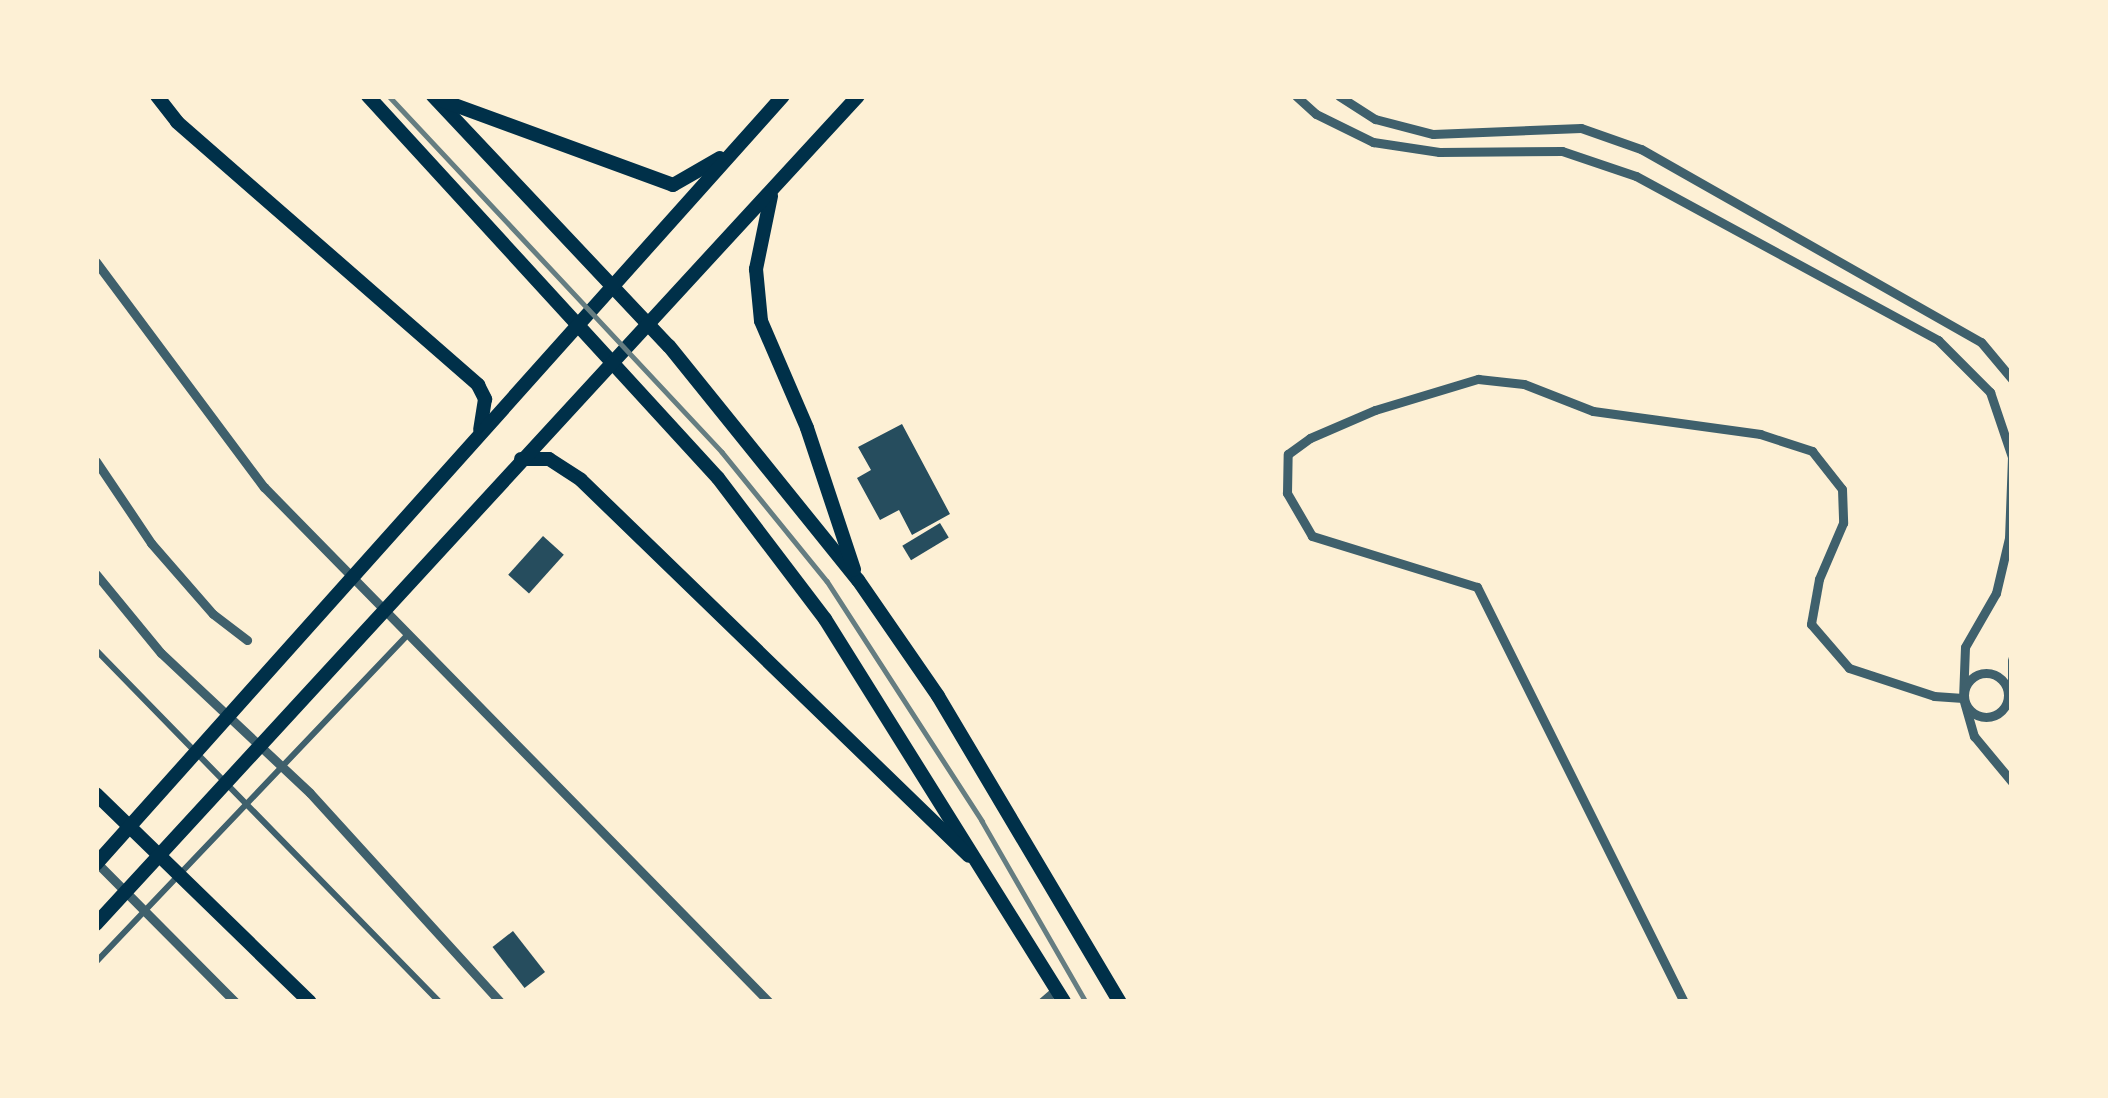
<!DOCTYPE html>
<style>
body{margin:0}
#map{position:relative;width:2108px;height:1098px;overflow:hidden;background:#fdf0d5;font-family:Helvetica,sans-serif}
div>[style]{position:absolute}
.building>*{inset:0;background:#264d5e;transform-origin:0 0}
.pedestrian>*{height:6px;margin:-3px;padding:0 3px;transform-origin:3px;border-radius:3px;background:#3f606c}
.minor>*{height:9px;margin:-4.5px;padding:0 4.5px;transform-origin:4.5px;border-radius:4.5px;background:#3f606c}
.minor>.ring{margin:-4.5px;padding:0;box-sizing:content-box;background:none;border:9px solid #3f606c;border-radius:50%}
.primary>*{height:14px;margin:-7px;padding:0 7px;transform-origin:7px;border-radius:7px;background:#003049}
.rail>*{height:4.5px;margin:-2.25px;padding:0 2.25px;transform-origin:2.25px;border-radius:2.25px;background:#657d81}
span{translate:-50% -50%;white-space:nowrap;text-align:center;line-height:1.15;-webkit-text-stroke:12px #fdf0d5;paint-order:stroke}
.frame{position:absolute;inset:0;border:99px solid #fdf0d5;pointer-events:none}
</style>
<div id="map">
<div class="building">
<div style="clip-path:polygon(902px 424px,950px 514px,912px 535px,899px 510px,880px 520px,857px 478px,871px 470px,858px 447px)"></div>
<div style="left:940px;top:523px;width:17px;height:44px;rotate:59deg"></div>
<div style="left:543px;top:536px;width:28px;height:52px;rotate:42deg"></div>
<div style="left:513px;top:931px;width:52px;height:26px;rotate:52deg"></div>
</div>
<div class="pedestrian">
<div style="left:96px;top:650px;width:492px;rotate:45.7deg"></div>
<div style="left:96px;top:962px;width:449px;rotate:-46.4deg"></div>
</div>
<div class="minor">
<div style="left:1296px;top:96px;width:27px;rotate:42deg"></div>
<div style="left:1316px;top:114px;width:64px;rotate:26.2deg"></div>
<div style="left:1373px;top:142px;width:67px;rotate:8.6deg"></div>
<div style="left:1439px;top:152px;width:123px;rotate:-0.5deg"></div>
<div style="left:1562px;top:151px;width:78px;rotate:18.7deg"></div>
<div style="left:1636px;top:176px;width:344px;rotate:28.5deg"></div>
<div style="left:1938px;top:340px;width:74px;rotate:45deg"></div>
<div style="left:1990px;top:392px;width:69px;rotate:71.3deg"></div>
<div style="left:2012px;top:457px;width:81px;rotate:92.1deg"></div>
<div style="left:2009px;top:538px;width:57px;rotate:103.3deg"></div>
<div style="left:1996px;top:593px;width:62px;rotate:119.9deg"></div>
<div style="left:1965px;top:647px;width:51px;rotate:92.2deg"></div>
<div style="left:1963px;top:698px;width:40px;rotate:74deg"></div>
<div style="left:1974px;top:736px;width:60px;rotate:50.4deg"></div>
<div style="left:1339px;top:96px;width:43px;rotate:32.6deg"></div>
<div style="left:1375px;top:119px;width:60px;rotate:14.5deg"></div>
<div style="left:1433px;top:134px;width:148px;rotate:-2.3deg"></div>
<div style="left:1581px;top:128px;width:64px;rotate:19.3deg"></div>
<div style="left:1641px;top:149px;width:391px;rotate:29.6deg"></div>
<div style="left:1981px;top:342px;width:48px;rotate:50deg"></div>
<div style="left:96px;top:262px;width:281px;rotate:53.3deg"></div>
<div style="left:264px;top:487px;width:721px;rotate:45.56deg"></div>
<div style="left:96px;top:461px;width:99px;rotate:56.1deg"></div>
<div style="left:151px;top:543px;width:94px;rotate:48.9deg"></div>
<div style="left:213px;top:614px;width:43px;rotate:37.4deg"></div>
<div style="left:96px;top:574px;width:102px;rotate:50.6deg"></div>
<div style="left:161px;top:653px;width:204px;rotate:43.2deg"></div>
<div style="left:310px;top:793px;width:282px;rotate:47.7deg"></div>
<div style="left:2012px;top:660px;width:46px;rotate:90deg"></div>
<div class="ring" style="left:1964px;top:673px;width:35px;height:35px"></div>
<div style="left:96px;top:862px;width:197px;rotate:45.2deg"></div>
<div style="left:1042px;top:1002px;width:18px;rotate:-41deg"></div>
<div style="left:1684px;top:1002px;width:464px;rotate:-116.5deg"></div>
<div style="left:1477px;top:587px;width:173px;rotate:-162.8deg"></div>
<div style="left:1312px;top:536px;width:50px;rotate:-120.2deg"></div>
<div style="left:1287px;top:493px;width:39px;rotate:-89deg"></div>
<div style="left:1288px;top:454px;width:27px;rotate:-36deg"></div>
<div style="left:1310px;top:438px;width:71px;rotate:-23.3deg"></div>
<div style="left:1375px;top:410px;width:108px;rotate:-16.8deg"></div>
<div style="left:1478px;top:379px;width:46px;rotate:6.2deg"></div>
<div style="left:1524px;top:384px;width:74px;rotate:21.4deg"></div>
<div style="left:1593px;top:411px;width:169px;rotate:7.8deg"></div>
<div style="left:1760px;top:434px;width:55px;rotate:18.1deg"></div>
<div style="left:1812px;top:451px;width:48px;rotate:51.7deg"></div>
<div style="left:1842px;top:489px;width:34px;rotate:88deg"></div>
<div style="left:1843px;top:523px;width:61px;rotate:113.2deg"></div>
<div style="left:1819px;top:579px;width:46px;rotate:100.1deg"></div>
<div style="left:1811px;top:624px;width:58px;rotate:49.2deg"></div>
<div style="left:1849px;top:668px;width:89px;rotate:18.2deg"></div>
<div style="left:1934px;top:696px;width:29px;rotate:4deg"></div>
</div>
<div class="primary">
<div style="left:157px;top:96px;width:33px;rotate:52deg"></div>
<div style="left:177px;top:122px;width:400px;rotate:41.1deg"></div>
<div style="left:478px;top:385px;width:16px;rotate:63deg"></div>
<div style="left:485px;top:399px;width:31px;rotate:99deg"></div>
<div style="left:368px;top:96px;width:518px;rotate:47.5deg"></div>
<div style="left:718px;top:478px;width:177px;rotate:52.8deg"></div>
<div style="left:825px;top:619px;width:451px;rotate:58deg"></div>
<div style="left:433px;top:96px;width:344px;rotate:46.7deg"></div>
<div style="left:669px;top:346px;width:301px;rotate:51.1deg"></div>
<div style="left:858px;top:580px;width:141px;rotate:55.4deg"></div>
<div style="left:938px;top:696px;width:356px;rotate:59.3deg"></div>
<div style="left:441px;top:100px;width:247px;rotate:20.1deg"></div>
<div style="left:673px;top:185px;width:54px;rotate:-29.9deg"></div>
<div style="left:771px;top:196px;width:75px;rotate:101.6deg"></div>
<div style="left:756px;top:269px;width:52px;rotate:84.5deg"></div>
<div style="left:761px;top:321px;width:116px;rotate:66.7deg"></div>
<div style="left:807px;top:428px;width:149px;rotate:71.6deg"></div>
<div style="left:521px;top:459px;width:28px"></div>
<div style="left:549px;top:459px;width:38px;rotate:33deg"></div>
<div style="left:581px;top:480px;width:540px;rotate:44.1deg"></div>
<div style="left:96px;top:794px;width:298px;rotate:44.2deg"></div>
<div style="left:96px;top:864px;width:1030px;rotate:-48.19deg"></div>
<div style="left:96px;top:924px;width:1125px;rotate:-47.38deg"></div>
</div>
<div class="rail">
<div style="left:389px;top:96px;width:487px;rotate:46.9deg"></div>
<div style="left:722px;top:452px;width:166px;rotate:50.9deg"></div>
<div style="left:827px;top:581px;width:286px;rotate:57.1deg"></div>
<div style="left:982px;top:821px;width:209px;rotate:60.1deg"></div>
</div>
<div class="frame"></div>
</div>
